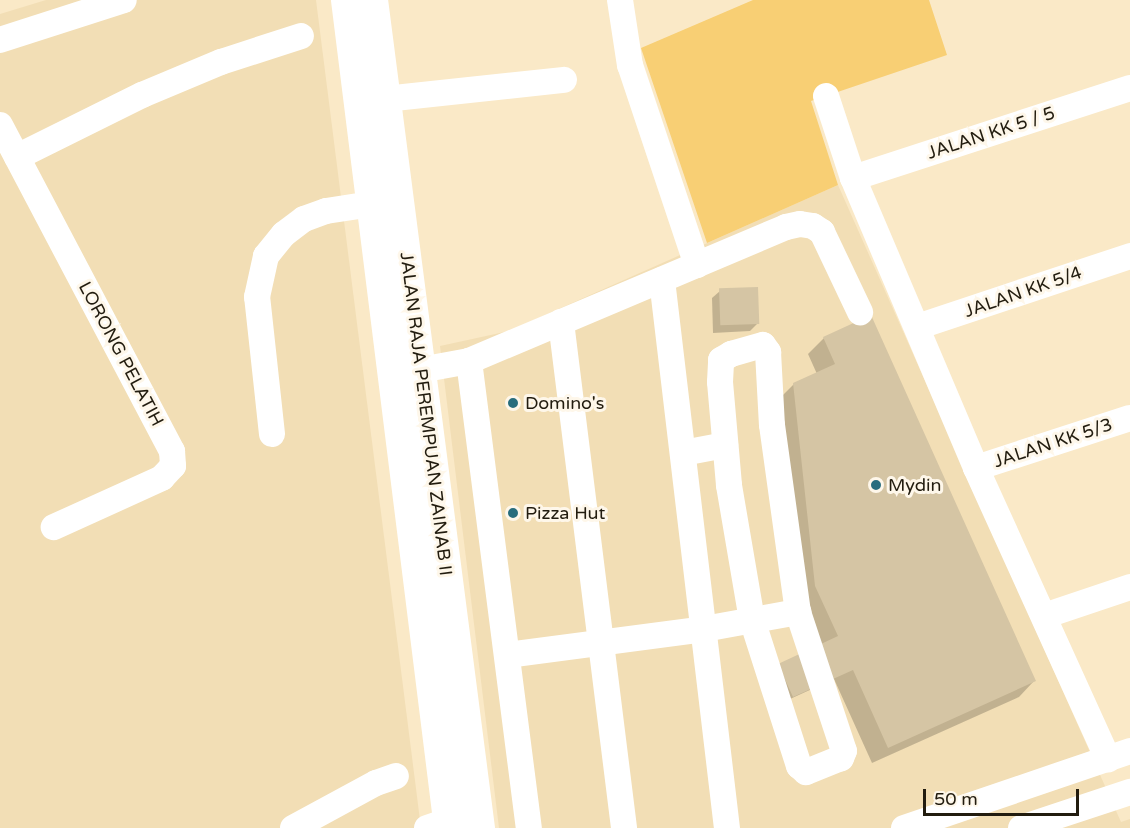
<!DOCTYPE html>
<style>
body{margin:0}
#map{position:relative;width:1130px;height:828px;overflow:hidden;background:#fae9c7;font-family:"Varela Round",sans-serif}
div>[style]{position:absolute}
.built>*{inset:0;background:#f2deb5}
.green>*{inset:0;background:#f8cf74}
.shadow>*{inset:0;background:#0003}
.building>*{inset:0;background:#d5c5a4;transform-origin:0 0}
.minor>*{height:26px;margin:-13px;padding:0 13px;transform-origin:13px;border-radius:13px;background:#fff}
.major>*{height:32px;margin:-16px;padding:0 16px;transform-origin:16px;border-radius:16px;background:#fff}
.dots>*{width:16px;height:16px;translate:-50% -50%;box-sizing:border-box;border:3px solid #fef7ea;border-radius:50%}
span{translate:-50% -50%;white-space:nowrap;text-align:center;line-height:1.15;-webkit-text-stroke:6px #fef7ea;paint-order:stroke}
.street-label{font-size:18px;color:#221c0f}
.poi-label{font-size:18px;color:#221c0f}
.left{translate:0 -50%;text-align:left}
.scale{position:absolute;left:923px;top:789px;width:156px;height:27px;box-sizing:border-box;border:3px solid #221c0f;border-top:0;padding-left:8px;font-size:18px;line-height:21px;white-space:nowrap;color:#221c0f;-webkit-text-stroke:4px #fef7ea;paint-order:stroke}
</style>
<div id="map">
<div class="built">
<div style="clip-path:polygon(46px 0,316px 0,421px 828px,0 828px,0 14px)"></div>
<div style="clip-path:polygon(838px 185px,1121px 822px,1130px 819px,1130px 828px,499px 828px,440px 346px,509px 331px)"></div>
</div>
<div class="green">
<div style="clip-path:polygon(753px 0,929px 0,947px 55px,811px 101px,838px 185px,707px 243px,641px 48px)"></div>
</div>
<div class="shadow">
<div style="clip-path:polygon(720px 291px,758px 323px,750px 331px,713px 333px,712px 298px)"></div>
<div style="clip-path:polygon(824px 338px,1034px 681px,1019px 697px,872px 763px,834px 679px,790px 699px,775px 669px,820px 646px,800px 602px,778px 400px,794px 384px,817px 374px,808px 354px)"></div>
</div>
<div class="building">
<div style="left:758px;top:287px;width:37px;height:39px;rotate:88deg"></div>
<div style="clip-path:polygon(871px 315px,1036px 681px,888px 748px,853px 670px,793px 697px,778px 664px,838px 636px,815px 586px,793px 383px,835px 364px,823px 337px)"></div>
</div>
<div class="minor">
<div style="left:620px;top:0;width:66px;rotate:81.3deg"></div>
<div style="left:630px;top:65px;width:211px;rotate:71.5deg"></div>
<div style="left:0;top:40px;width:130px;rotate:-17.9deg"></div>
<div style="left:826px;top:96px;width:86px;rotate:71.8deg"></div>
<div style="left:853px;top:178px;width:315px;rotate:67deg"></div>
<div style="left:976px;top:468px;width:320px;rotate:65.6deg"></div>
<div style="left:385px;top:99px;width:180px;rotate:-6.1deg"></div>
<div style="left:0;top:125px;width:369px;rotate:62.2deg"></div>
<div style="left:172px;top:451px;width:15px;rotate:86deg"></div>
<div style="left:173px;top:466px;width:16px;rotate:133deg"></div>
<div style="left:162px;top:478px;width:119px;rotate:155.6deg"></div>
<div style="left:17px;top:157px;width:140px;rotate:-26.4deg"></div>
<div style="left:142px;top:95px;width:86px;rotate:-22.7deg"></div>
<div style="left:221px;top:62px;width:84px;rotate:-18deg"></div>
<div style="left:853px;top:178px;width:291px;rotate:-18deg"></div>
<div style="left:662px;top:280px;width:552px;rotate:83.24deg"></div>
<div style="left:561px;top:322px;width:510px;rotate:82.9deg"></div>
<div style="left:917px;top:327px;width:225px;rotate:-18.4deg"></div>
<div style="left:763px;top:345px;width:9px;rotate:54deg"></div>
<div style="left:768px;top:352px;width:73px;rotate:86.9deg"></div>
<div style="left:772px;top:425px;width:189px;rotate:82.1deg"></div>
<div style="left:798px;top:612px;width:146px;rotate:71.7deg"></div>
<div style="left:844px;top:751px;width:8px;rotate:113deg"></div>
<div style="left:841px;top:758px;width:38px;rotate:158deg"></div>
<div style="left:806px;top:772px;width:9px;rotate:-139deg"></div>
<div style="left:799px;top:766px;width:153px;rotate:-107.8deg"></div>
<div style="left:752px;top:620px;width:137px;rotate:-99.7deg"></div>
<div style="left:729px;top:485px;width:103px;rotate:-95deg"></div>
<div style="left:720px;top:382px;width:22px;rotate:-87deg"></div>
<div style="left:721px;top:360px;width:12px;rotate:-31deg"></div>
<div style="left:731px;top:354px;width:33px;rotate:-16deg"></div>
<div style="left:469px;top:361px;width:471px;rotate:82.7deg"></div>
<div style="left:420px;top:370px;width:50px;rotate:-10.4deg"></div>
<div style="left:469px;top:361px;width:344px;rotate:-22.9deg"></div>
<div style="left:786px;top:227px;width:14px;rotate:-12deg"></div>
<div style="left:800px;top:224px;width:13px;rotate:9deg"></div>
<div style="left:813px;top:226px;width:11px;rotate:34deg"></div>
<div style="left:822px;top:232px;width:89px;rotate:64.6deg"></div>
<div style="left:272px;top:434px;width:138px;rotate:-96.2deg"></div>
<div style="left:257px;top:297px;width:42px;rotate:-77.6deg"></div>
<div style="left:266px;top:256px;width:28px;rotate:-51deg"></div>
<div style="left:284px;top:234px;width:25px;rotate:-37deg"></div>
<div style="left:304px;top:219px;width:23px;rotate:-20deg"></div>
<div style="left:326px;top:211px;width:47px;rotate:-8.7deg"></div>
<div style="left:683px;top:453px;width:43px;rotate:-10.8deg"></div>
<div style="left:976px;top:468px;width:162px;rotate:-18deg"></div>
<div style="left:1044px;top:616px;width:91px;rotate:-18.6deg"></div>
<div style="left:507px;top:655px;width:199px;rotate:-7.5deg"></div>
<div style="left:704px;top:629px;width:96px;rotate:-10.3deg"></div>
<div style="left:293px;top:828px;width:94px;rotate:-28.5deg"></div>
<div style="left:376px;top:783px;width:21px;rotate:-19deg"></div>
<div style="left:427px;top:828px;width:40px;rotate:-18.9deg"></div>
<div style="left:904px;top:828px;width:239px;rotate:-18.8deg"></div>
<div style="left:1021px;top:828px;width:115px;rotate:-18.3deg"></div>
</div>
<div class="major">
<div style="left:347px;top:0;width:834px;rotate:82.91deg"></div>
<div style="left:372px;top:0;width:835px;rotate:82.64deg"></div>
</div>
<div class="dots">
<div style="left:513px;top:403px;background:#286d7d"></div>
<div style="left:876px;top:485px;background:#286d7d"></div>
<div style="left:513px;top:513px;background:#286d7d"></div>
</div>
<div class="street-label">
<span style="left:991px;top:133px;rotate:-18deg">JALAN KK 5 / 5</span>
<span style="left:1023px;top:292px;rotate:-19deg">JALAN KK 5/4</span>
<span style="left:121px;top:354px;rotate:62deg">LORONG PELATIH</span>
<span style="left:426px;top:414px;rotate:83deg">JALAN RAJA PEREMPUAN ZAINAB II</span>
<span style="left:1053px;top:443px;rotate:-18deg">JALAN KK 5/3</span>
</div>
<div class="poi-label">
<span class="left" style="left:525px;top:403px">Domino's</span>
<span class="left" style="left:888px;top:485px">Mydin</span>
<span class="left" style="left:525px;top:513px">Pizza Hut</span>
</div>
<div class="scale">50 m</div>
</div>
